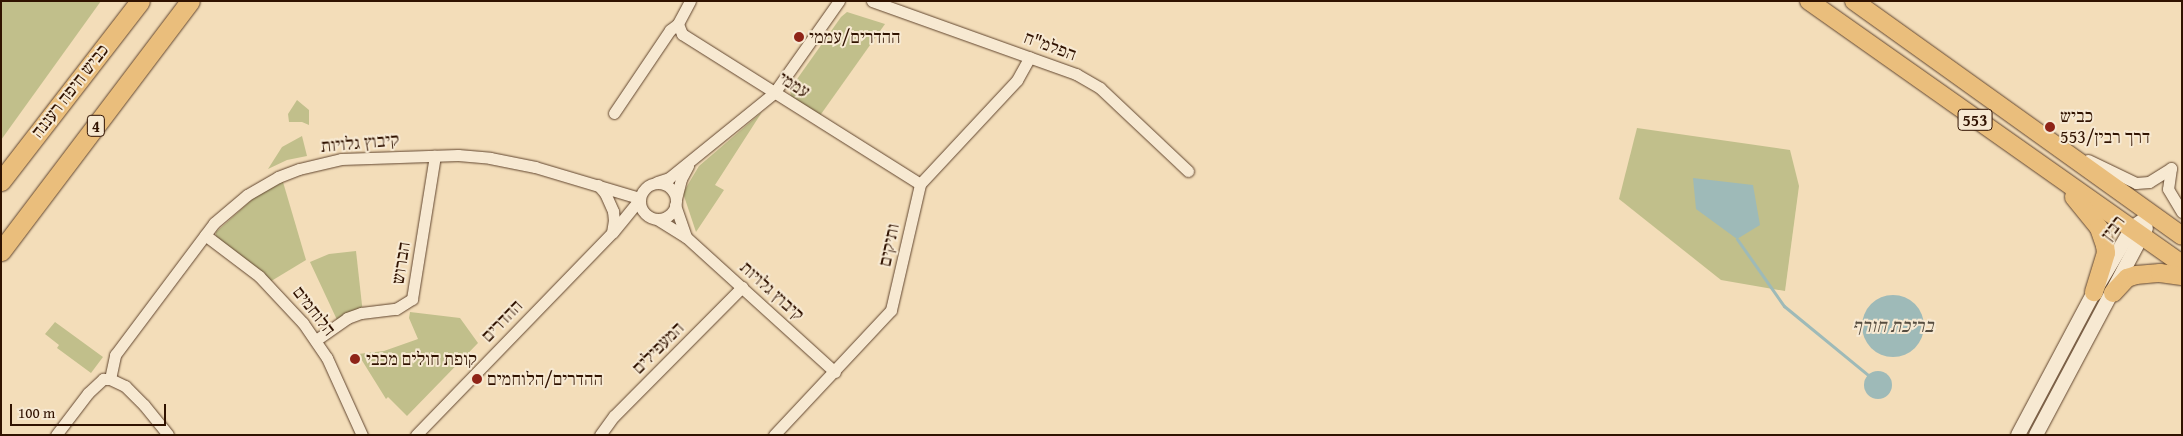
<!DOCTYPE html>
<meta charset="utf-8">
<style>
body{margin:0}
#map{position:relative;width:2183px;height:436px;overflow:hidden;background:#f3ddb9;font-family:"Gentium Book Plus","Frank Ruhl Libre",serif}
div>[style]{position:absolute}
.green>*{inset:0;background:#c1bf8b}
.water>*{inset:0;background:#9ebab8}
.round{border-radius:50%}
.stream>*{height:3px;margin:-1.5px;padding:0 1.5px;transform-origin:1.5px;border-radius:1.5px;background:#9ebab8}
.roads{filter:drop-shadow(0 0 1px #61452e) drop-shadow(0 0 1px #61452e)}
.minor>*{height:11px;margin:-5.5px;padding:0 5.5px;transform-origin:5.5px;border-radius:5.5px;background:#f7e9d2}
.minor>.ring{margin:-5.5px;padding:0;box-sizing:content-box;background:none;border:11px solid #f7e9d2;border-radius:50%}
.tertiary>*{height:14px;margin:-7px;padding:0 7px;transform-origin:7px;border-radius:7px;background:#f7e9d2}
.primary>*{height:18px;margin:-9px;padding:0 9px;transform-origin:9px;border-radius:9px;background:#eabe7c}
.trunk>*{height:19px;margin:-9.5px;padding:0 9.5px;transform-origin:9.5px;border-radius:9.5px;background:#eabe7c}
.dots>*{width:14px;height:14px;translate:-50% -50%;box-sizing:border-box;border:2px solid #f7e9d2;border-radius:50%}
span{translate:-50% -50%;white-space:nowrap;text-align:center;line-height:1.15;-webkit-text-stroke:4px #f7e9d2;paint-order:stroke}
.shield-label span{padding:1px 4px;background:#f7e9d2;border:1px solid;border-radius:4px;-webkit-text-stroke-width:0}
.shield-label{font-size:16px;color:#301200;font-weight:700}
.poi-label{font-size:18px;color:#301200}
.left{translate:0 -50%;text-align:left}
.street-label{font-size:18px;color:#301200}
.water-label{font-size:19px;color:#564d40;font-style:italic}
.frame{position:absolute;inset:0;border:2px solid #301200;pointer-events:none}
.scale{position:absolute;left:10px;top:404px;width:156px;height:22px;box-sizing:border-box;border:2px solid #301200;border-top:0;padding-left:6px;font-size:15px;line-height:18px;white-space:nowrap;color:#301200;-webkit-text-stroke:4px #f7e9d2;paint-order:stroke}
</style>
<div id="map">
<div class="green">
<div style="clip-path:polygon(1px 1px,101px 1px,1px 140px)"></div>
<div style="clip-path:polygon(847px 12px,885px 24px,819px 117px,791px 97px,790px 89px,841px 17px)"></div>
<div style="clip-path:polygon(297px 100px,309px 110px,309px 125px,302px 122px,289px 122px,288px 114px)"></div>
<div style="clip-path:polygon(762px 112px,715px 185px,724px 190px,696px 232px,683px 193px,690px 181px,699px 166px)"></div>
<div style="clip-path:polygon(1637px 128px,1790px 150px,1799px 186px,1785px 291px,1721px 280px,1619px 199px)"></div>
<div style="clip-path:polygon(302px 136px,307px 156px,287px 160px,268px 169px,282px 147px)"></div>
<div style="clip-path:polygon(283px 182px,306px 260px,268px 283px,216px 237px,216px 232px,256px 196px)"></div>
<div style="clip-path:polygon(356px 251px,363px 314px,338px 322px,310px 262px,329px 254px)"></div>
<div style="clip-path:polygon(410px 312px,460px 318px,478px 343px,407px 416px,388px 397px,386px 399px,358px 354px,384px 351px,418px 339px,409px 318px)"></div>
<div style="clip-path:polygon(55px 322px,103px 357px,91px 373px,57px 348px,59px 345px,45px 334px)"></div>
</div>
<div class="water">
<div style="clip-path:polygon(1693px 178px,1753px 185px,1760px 225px,1737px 239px,1696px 209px)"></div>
<div class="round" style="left:1862px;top:295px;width:62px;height:62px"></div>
<div class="round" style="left:1864px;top:371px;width:28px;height:28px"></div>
</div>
<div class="stream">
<div style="left:1737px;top:239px;width:82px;rotate:55deg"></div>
<div style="left:1784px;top:306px;width:109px;rotate:39.4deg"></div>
</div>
<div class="roads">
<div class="minor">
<div style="left:690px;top:1px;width:26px;rotate:118deg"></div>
<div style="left:678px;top:24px;width:11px;rotate:68deg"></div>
<div style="left:682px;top:34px;width:281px;rotate:32.2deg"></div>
<div style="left:872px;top:1px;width:217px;rotate:19.7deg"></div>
<div style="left:1076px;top:74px;width:28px;rotate:30deg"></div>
<div style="left:1100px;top:88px;width:121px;rotate:43.3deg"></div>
<div style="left:614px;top:113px;width:100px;rotate:-56deg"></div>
<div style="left:670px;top:30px;width:10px;rotate:-37deg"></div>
<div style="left:2088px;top:160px;width:53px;rotate:25.6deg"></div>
<div style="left:2136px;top:183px;width:13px;rotate:-4deg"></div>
<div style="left:2149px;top:182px;width:26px;rotate:-32deg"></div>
<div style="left:2171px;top:168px;width:21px;rotate:98deg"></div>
<div style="left:2168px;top:189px;width:27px;rotate:59deg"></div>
<div style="left:657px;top:182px;width:13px;rotate:-18deg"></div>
<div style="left:669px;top:178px;width:135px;rotate:-39deg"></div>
<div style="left:774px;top:93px;width:113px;rotate:-54.8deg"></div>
<div class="ring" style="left:640px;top:183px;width:25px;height:25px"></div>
<div style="left:598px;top:185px;width:11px;rotate:49deg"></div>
<div style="left:605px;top:193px;width:20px;rotate:66deg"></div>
<div style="left:613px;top:211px;width:9px;rotate:84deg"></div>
<div style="left:614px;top:220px;width:12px;rotate:99deg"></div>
<div style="left:676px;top:199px;width:21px;rotate:-76deg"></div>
<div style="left:681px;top:179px;width:15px;rotate:-62deg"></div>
<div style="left:675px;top:205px;width:34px;rotate:71deg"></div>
<div style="left:657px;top:219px;width:34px;rotate:32deg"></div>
<div style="left:686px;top:237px;width:201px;rotate:42.2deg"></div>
<div style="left:205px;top:235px;width:68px;rotate:37.2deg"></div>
<div style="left:259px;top:276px;width:64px;rotate:46.9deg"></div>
<div style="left:303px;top:323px;width:42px;rotate:55.6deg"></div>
<div style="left:327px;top:358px;width:85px;rotate:65.6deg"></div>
<div style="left:316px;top:340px;width:38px;rotate:-35deg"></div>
<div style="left:347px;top:318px;width:15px;rotate:-20deg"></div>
<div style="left:361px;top:313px;width:35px;rotate:-7deg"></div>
<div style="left:396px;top:309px;width:19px;rotate:-32deg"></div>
<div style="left:412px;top:299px;width:145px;rotate:-80.9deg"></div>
<div style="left:110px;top:379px;width:17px;rotate:25deg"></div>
<div style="left:125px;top:386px;width:27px;rotate:45deg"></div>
<div style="left:144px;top:405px;width:38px;rotate:51deg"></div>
<div style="left:56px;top:435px;width:53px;rotate:-52.7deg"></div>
<div style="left:88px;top:393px;width:21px;rotate:-43deg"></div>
<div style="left:103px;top:379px;width:7px"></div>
<div style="left:110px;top:379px;width:25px;rotate:-78deg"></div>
<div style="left:115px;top:355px;width:165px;rotate:-53.1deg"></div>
<div style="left:214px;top:223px;width:43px;rotate:-40.3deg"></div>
<div style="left:247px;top:195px;width:36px;rotate:-30deg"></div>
<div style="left:278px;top:177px;width:22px;rotate:-21deg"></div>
<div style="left:299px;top:169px;width:43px;rotate:-13.4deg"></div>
<div style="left:341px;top:159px;width:117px;rotate:-2deg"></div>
<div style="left:458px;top:155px;width:32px;rotate:5deg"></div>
<div style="left:490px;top:158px;width:46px;rotate:11.3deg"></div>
<div style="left:535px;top:167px;width:109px;rotate:16.6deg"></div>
<div style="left:416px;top:435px;width:283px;rotate:-45.9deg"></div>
<div style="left:613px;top:232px;width:41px;rotate:-50.9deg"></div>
<div style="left:600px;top:435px;width:24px;rotate:-54deg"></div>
<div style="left:614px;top:416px;width:182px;rotate:-45.2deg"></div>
<div style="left:774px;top:435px;width:171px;rotate:-46.9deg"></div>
<div style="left:891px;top:310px;width:129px;rotate:-77deg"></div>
<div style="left:920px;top:184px;width:142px;rotate:-47deg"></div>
<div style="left:1017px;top:80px;width:26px;rotate:-61deg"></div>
</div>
<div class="tertiary">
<div style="left:2018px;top:435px;width:162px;rotate:-62deg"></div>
<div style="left:2094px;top:292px;width:74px;rotate:-59.3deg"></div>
<div style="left:2132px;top:228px;width:24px;rotate:-35deg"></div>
<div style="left:2036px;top:435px;width:234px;rotate:-62deg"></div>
</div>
<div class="primary">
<div style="left:1809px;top:1px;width:456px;rotate:35.2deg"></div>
<div style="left:1854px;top:1px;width:403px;rotate:35.6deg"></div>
<div style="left:2074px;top:197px;width:40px;rotate:51deg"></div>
<div style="left:2099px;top:228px;width:18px;rotate:71deg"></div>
<div style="left:2105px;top:245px;width:8px;rotate:83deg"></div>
<div style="left:2106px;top:253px;width:41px;rotate:107.1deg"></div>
<div style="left:2113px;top:293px;width:21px;rotate:-47deg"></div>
<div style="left:2127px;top:278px;width:9px;rotate:-18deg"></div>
<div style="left:2136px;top:275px;width:24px;rotate:-5deg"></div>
<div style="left:2160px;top:273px;width:22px;rotate:8deg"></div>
</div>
<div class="trunk">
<div style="left:1px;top:181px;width:227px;rotate:-52.3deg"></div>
<div style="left:1px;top:251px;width:313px;rotate:-52.9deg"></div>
</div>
</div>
<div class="dots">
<div style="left:799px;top:37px;background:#8f2418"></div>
<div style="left:2050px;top:127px;background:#8f2418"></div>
<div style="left:355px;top:359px;background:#8f2418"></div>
<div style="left:477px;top:379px;background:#8f2418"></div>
</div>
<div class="shield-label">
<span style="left:1975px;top:120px">553</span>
<span style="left:96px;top:126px">4</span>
</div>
<div class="poi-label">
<span class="left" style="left:809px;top:37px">ההדרים/עממי</span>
<span class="left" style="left:2060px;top:127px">כביש<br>553/דרך רבין</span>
<span class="left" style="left:366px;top:359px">קופת חולים מכבי</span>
<span class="left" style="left:487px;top:379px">ההדרים/הלוחמים</span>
</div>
<div class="street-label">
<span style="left:1050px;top:46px;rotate:20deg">הפלמ"ח</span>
<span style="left:794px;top:85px;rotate:32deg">עממי</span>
<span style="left:70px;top:91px;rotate:-52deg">כביש חיפה רעננה</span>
<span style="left:360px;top:143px;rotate:-5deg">קיבוץ גלויות</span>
<span style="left:2113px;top:228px;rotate:-53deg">רבין</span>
<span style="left:889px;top:245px;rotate:-78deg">ותיקים</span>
<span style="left:401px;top:263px;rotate:-81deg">הברוש</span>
<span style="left:772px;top:291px;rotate:42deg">קיבוץ גלויות</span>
<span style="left:314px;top:311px;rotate:52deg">הלוחמים</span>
<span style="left:502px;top:321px;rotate:-46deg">ההדרים</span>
<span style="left:658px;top:348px;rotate:-45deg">המעפילים</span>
</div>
<div class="water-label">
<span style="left:1893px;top:326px">בריכת חורף</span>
</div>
<div class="frame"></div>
<div class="scale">100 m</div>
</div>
